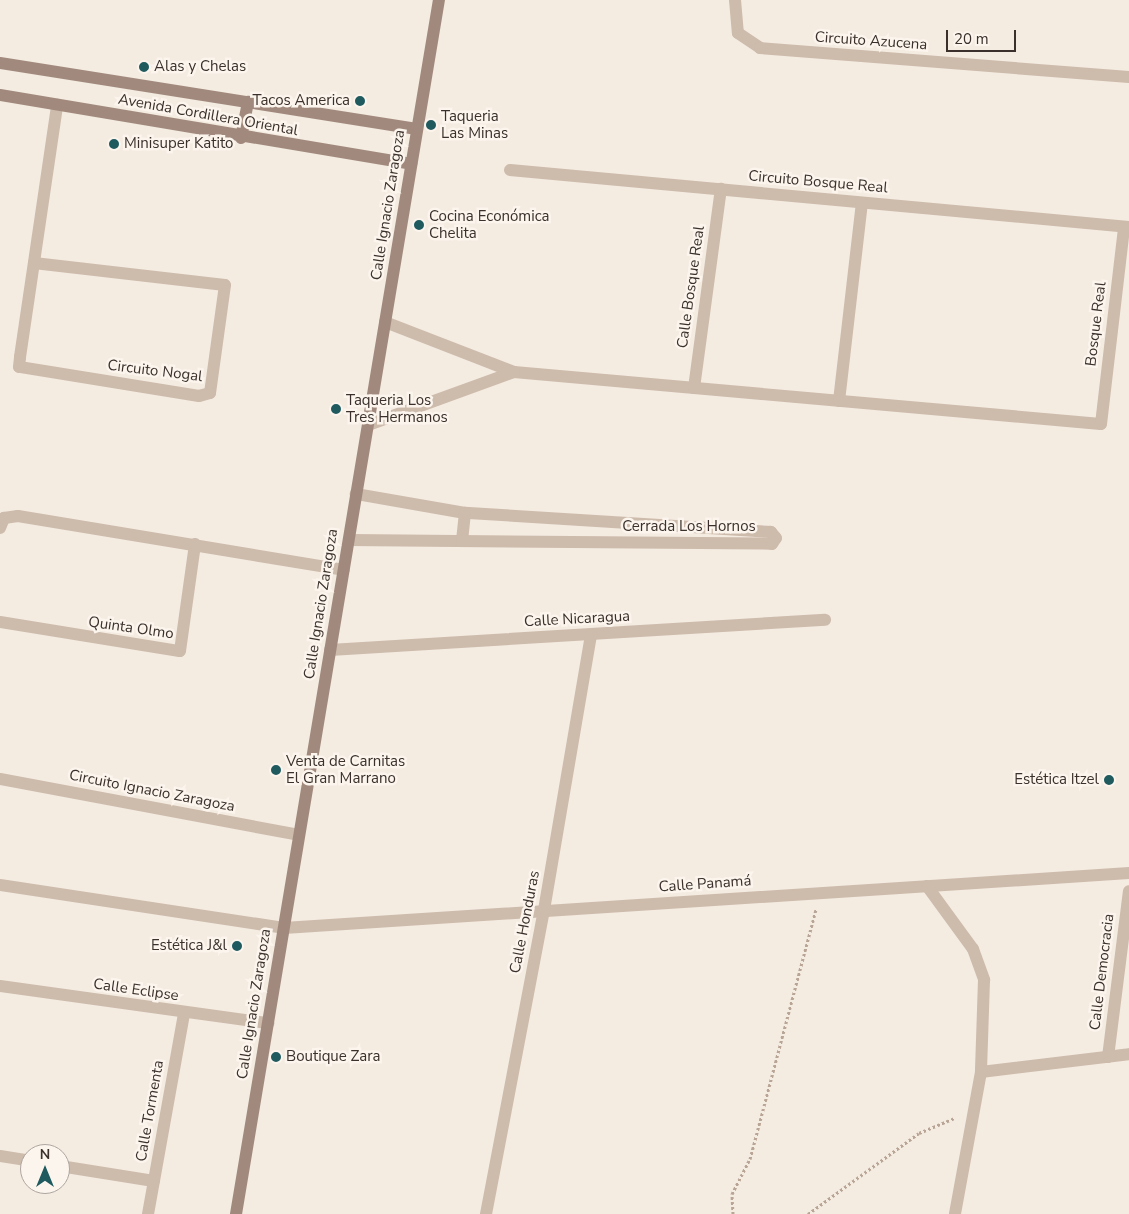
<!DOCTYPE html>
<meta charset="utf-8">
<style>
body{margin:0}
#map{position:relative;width:1129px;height:1214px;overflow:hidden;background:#f4ebe1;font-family:"Nunito Sans",sans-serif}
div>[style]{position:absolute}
.path>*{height:3px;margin-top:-1.5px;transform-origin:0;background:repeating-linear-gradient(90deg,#b9a596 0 2.5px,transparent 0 5px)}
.street>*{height:12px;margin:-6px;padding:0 6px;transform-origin:6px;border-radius:6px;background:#cdbbac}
.secondary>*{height:12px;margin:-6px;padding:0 6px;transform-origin:6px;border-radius:6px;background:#a18a7d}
.dots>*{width:14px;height:14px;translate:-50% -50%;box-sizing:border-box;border:2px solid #fbf5ee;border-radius:50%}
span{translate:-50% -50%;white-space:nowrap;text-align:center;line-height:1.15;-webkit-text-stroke:5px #fbf5ee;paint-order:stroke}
.street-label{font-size:15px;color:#3b302b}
.poi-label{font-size:15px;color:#3b302b}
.left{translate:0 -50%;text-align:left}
.right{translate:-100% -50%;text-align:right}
.north{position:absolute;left:20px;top:1144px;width:50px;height:50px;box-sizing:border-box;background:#fbf5ee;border:1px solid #aea6a0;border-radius:50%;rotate:0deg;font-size:14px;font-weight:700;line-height:20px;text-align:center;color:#3b302b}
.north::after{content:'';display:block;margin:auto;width:18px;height:22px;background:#1f5a5e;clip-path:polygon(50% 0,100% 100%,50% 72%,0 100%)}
.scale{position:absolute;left:946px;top:30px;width:70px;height:22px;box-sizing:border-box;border:2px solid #3b302b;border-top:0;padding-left:6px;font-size:15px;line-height:18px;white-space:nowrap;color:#3b302b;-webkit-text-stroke:4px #fbf5ee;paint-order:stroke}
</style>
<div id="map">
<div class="path">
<div style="left:733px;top:1214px;width:20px;rotate:-93deg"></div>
<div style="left:732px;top:1194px;width:39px;rotate:-63deg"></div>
<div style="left:750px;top:1159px;width:258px;rotate:-75.2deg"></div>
<div style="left:808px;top:1214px;width:137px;rotate:-36.1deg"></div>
<div style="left:919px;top:1133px;width:39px;rotate:-23deg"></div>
</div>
<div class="street">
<div style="left:735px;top:0;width:33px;rotate:85deg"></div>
<div style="left:738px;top:33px;width:27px;rotate:34deg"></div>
<div style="left:760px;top:48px;width:370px;rotate:4.5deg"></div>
<div style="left:510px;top:170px;width:622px;rotate:5.26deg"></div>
<div style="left:34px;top:263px;width:192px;rotate:6.6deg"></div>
<div style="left:225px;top:285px;width:109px;rotate:97.9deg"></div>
<div style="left:210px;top:393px;width:11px;rotate:165deg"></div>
<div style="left:199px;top:396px;width:182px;rotate:-170.8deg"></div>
<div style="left:19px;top:367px;width:10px;rotate:-84deg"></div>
<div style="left:20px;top:357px;width:255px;rotate:-81.6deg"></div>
<div style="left:385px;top:322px;width:138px;rotate:21.2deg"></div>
<div style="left:514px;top:372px;width:589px;rotate:5.06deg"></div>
<div style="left:1101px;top:424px;width:198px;rotate:-83.3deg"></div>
<div style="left:694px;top:388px;width:201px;rotate:-82.3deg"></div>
<div style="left:839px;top:401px;width:199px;rotate:-83.4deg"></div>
<div style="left:368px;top:425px;width:155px;rotate:-20deg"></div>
<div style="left:0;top:528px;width:11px;rotate:-68deg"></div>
<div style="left:4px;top:518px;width:14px;rotate:-8deg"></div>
<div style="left:18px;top:516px;width:330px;rotate:9.4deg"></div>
<div style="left:349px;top:540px;width:423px;rotate:0.5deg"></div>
<div style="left:772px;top:544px;width:7px;rotate:-56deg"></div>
<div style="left:776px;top:538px;width:8px;rotate:-130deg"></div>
<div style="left:771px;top:532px;width:307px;rotate:-176.4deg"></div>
<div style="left:465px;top:513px;width:111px;rotate:-170.1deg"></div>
<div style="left:462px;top:541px;width:28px;rotate:-84deg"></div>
<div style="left:0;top:622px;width:182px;rotate:9.2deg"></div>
<div style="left:180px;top:651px;width:108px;rotate:-82deg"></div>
<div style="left:330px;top:650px;width:496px;rotate:-3.5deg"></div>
<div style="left:0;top:779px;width:304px;rotate:10.6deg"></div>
<div style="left:0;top:885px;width:287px;rotate:8.6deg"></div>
<div style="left:284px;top:928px;width:847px;rotate:-3.72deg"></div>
<div style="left:927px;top:886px;width:78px;rotate:53.9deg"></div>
<div style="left:973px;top:949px;width:33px;rotate:70deg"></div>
<div style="left:984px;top:980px;width:92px;rotate:91.9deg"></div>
<div style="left:981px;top:1072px;width:144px;rotate:100.4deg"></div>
<div style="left:0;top:986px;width:271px;rotate:7.9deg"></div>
<div style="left:1108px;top:1057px;width:167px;rotate:-82.8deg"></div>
<div style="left:981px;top:1072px;width:149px;rotate:-6.9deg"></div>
<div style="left:0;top:1156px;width:30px;rotate:9deg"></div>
<div style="left:60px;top:1166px;width:95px;rotate:9.1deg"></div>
<div style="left:148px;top:1214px;width:204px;rotate:-79.8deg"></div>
<div style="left:486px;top:1214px;width:309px;rotate:-79.2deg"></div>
<div style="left:544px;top:910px;width:279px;rotate:-80.3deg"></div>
</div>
<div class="secondary">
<div style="left:0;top:63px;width:422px;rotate:9deg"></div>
<div style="left:0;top:95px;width:417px;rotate:9.5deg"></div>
<div style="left:241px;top:138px;width:37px;rotate:-79deg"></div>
<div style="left:236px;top:1214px;width:1231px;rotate:-80.51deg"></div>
</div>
<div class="dots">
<div style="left:144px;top:67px;background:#1f5a5e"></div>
<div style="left:360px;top:101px;background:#1f5a5e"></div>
<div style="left:431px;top:125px;background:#1f5a5e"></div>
<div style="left:114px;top:144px;background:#1f5a5e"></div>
<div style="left:419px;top:225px;background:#1f5a5e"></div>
<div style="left:336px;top:409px;background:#1f5a5e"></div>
<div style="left:276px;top:770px;background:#1f5a5e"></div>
<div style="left:1109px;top:780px;background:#1f5a5e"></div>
<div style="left:237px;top:946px;background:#1f5a5e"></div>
<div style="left:276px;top:1057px;background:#1f5a5e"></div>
</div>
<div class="street-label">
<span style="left:871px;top:41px;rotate:4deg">Circuito Azucena</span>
<span style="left:208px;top:115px;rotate:10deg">Avenida Cordillera Oriental</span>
<span style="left:818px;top:182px;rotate:5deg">Circuito Bosque Real</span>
<span style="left:388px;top:205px;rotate:-81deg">Calle Ignacio Zaragoza</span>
<span style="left:691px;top:287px;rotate:-82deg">Calle Bosque Real</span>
<span style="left:1096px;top:324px;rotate:-83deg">Bosque Real</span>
<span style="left:155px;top:371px;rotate:7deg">Circuito Nogal</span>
<span style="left:689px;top:527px">Cerrada Los Hornos</span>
<span style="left:321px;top:604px;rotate:-81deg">Calle Ignacio Zaragoza</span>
<span style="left:577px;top:619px;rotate:-3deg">Calle Nicaragua</span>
<span style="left:131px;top:628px;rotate:8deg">Quinta Olmo</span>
<span style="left:152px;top:791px;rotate:11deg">Circuito Ignacio Zaragoza</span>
<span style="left:705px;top:884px;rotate:-4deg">Calle Panamá</span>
<span style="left:525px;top:922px;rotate:-79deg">Calle Honduras</span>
<span style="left:1102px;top:972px;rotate:-83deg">Calle Democracia</span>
<span style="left:136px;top:990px;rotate:8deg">Calle Eclipse</span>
<span style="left:254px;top:1004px;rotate:-81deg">Calle Ignacio Zaragoza</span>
<span style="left:150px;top:1111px;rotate:-80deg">Calle Tormenta</span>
</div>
<div class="poi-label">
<span class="left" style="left:154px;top:67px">Alas y Chelas</span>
<span class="right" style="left:350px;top:101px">Tacos America</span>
<span class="left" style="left:441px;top:125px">Taqueria<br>Las Minas</span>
<span class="left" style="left:124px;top:144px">Minisuper Katito</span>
<span class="left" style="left:429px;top:225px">Cocina Económica<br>Chelita</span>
<span class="left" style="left:346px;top:409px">Taqueria Los<br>Tres Hermanos</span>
<span class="left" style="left:286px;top:770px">Venta de Carnitas<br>El Gran Marrano</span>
<span class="right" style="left:1099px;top:780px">Estética Itzel</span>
<span class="right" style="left:227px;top:946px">Estética J&amp;l</span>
<span class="left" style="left:286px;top:1057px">Boutique Zara</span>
</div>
<div class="north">N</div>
<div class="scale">20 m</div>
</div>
